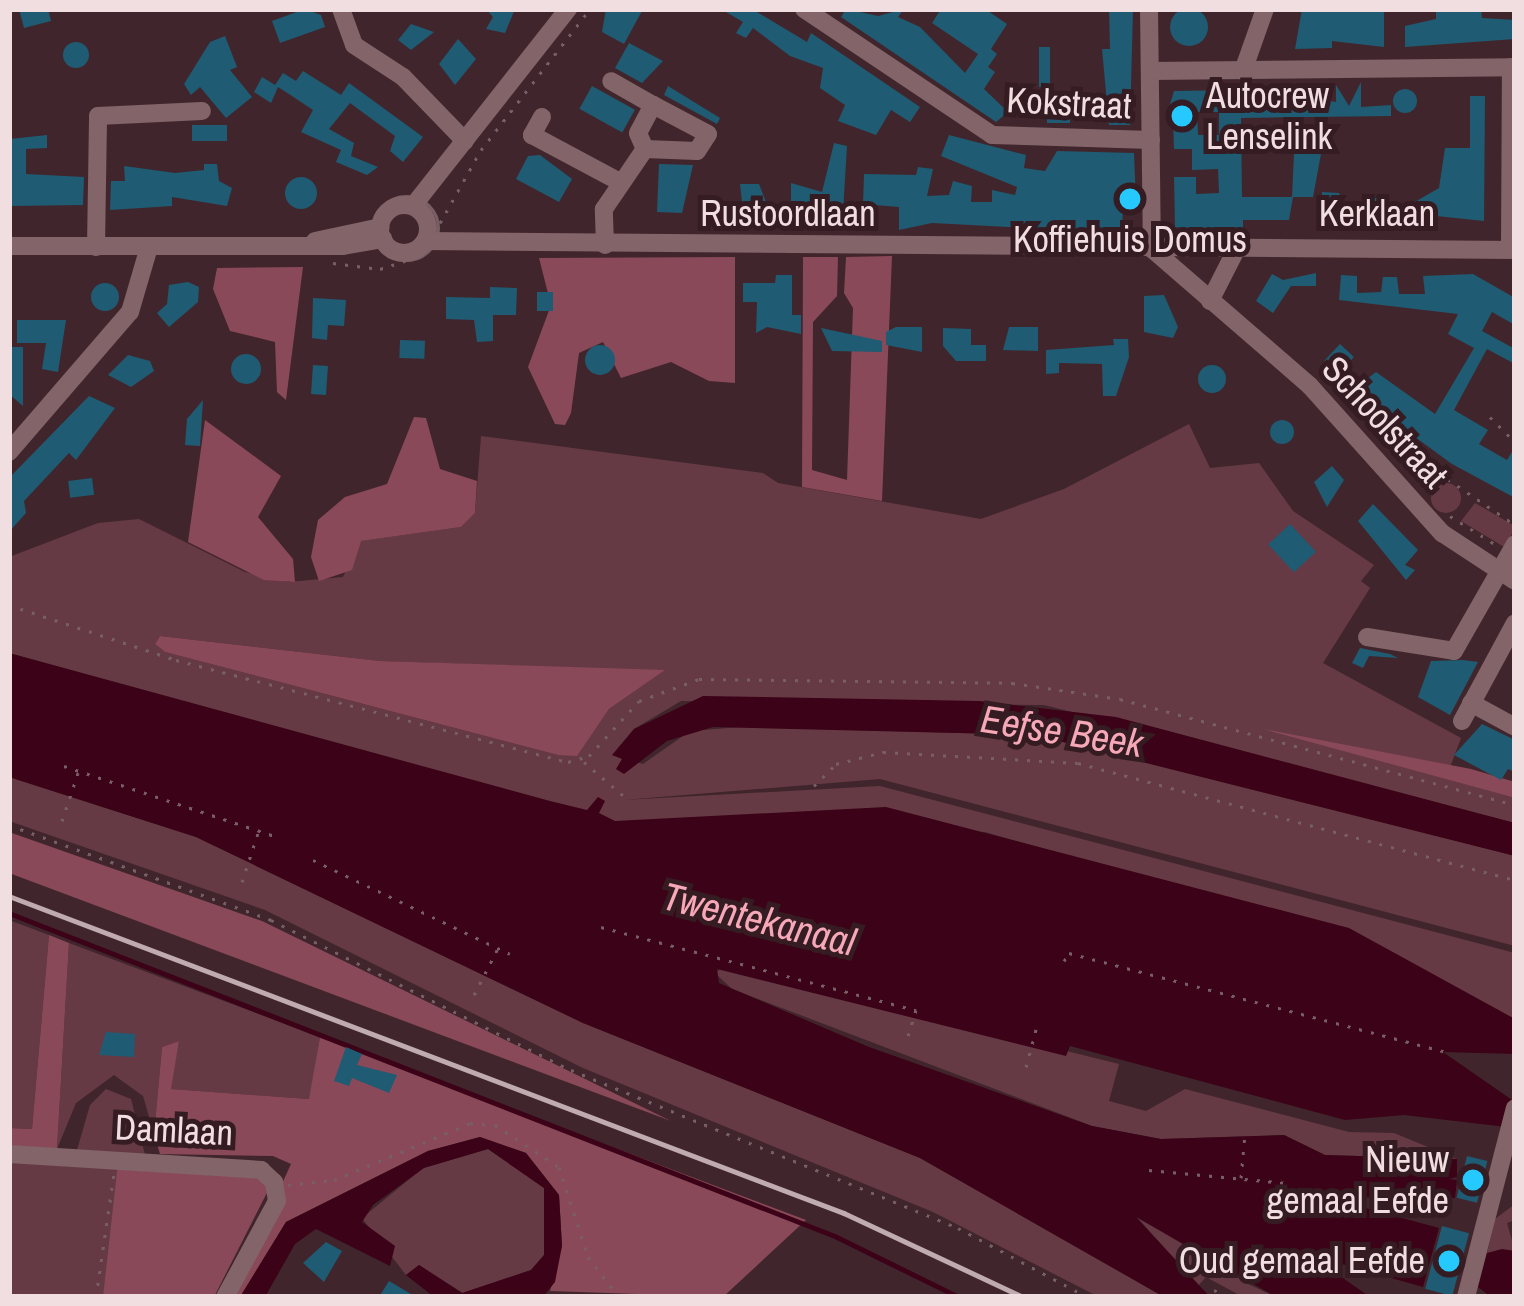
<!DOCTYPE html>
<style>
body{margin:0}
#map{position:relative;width:1524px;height:1306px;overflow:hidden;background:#40262c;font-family:"Archivo Narrow",sans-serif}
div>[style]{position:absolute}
.green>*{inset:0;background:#663a44;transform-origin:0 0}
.round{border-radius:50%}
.forest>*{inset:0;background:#8a4958}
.water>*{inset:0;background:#3c0217}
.stream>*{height:4.5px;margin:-2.25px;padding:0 2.25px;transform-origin:2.25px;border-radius:2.25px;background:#3c0217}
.building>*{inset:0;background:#1f5b72;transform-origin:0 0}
.path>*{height:3px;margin-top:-1.5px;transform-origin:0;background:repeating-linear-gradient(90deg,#775f65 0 3px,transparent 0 12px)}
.path>.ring{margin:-1.5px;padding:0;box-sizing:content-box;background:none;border:3px solid #775f65;border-radius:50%}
.minor>*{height:18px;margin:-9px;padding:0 9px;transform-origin:9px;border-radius:9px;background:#826469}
.minor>.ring{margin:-9px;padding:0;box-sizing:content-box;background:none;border:18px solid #826469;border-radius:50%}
.rail>*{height:4.5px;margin:-2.25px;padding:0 2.25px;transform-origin:2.25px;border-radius:2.25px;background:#c0acb0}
.dots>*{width:33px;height:33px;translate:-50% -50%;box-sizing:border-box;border:6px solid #351c22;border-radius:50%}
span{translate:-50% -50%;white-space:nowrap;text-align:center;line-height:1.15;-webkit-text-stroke:10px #351c22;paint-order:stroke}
.poi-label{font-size:36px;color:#f0dee1}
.left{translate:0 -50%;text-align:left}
.right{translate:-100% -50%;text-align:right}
.street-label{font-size:36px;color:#f0dee1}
.water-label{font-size:39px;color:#f7a8b8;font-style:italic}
.frame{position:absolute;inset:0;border:12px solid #f0dee1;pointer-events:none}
</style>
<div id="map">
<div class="green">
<div style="clip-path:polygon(evenodd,1189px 424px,1210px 468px,1259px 463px,1293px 511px,1374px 565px,1361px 581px,1370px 588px,1323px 663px,1461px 738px,1449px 770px,1306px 740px,1515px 798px,1515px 823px,1044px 705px,681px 701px,634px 729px,613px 755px,643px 764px,690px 731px,741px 727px,1035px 735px,1099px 746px,1515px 856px,1515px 946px,880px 779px,623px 800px,880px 786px,1515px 953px,1515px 1019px,1069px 856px,985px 832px,614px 821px,9px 653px,9px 557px,98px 523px,139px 519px,245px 572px,288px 582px,343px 577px,360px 541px,461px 527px,475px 513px,481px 436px,763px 473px,778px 483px,981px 519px,1064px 489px,1189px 424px,160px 636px,380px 661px,663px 671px,609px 709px,577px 755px,558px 755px,165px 652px,155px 644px,160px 636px)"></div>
<div class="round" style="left:1431px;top:483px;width:30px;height:30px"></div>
<div style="clip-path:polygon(1475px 503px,1515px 526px,1506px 548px,1461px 521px)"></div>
<div style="clip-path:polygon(9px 777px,196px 837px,583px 1023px,920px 1158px,1164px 1297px,1099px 1297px,933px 1212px,583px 1068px,265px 910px,9px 821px)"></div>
<div style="clip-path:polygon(9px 920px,49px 935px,32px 1129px,9px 1128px)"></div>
<div style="clip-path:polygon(69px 943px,320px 1037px,310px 1099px,170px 1089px,179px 1041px,162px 1047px,154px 1134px,143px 1096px,114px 1075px,76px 1103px,57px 1149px)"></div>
<div style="clip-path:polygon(725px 966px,1119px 1064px,1109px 1101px,1146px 1111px,1185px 1089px,1349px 1132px,1394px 1133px,1457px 1159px,1325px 1155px,1284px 1135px,1161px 1139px,1092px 1126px,732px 989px,715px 973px)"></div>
<div style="clip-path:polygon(106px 1089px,131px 1099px,145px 1155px,77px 1150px,90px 1105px)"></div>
<div style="clip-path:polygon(488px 1149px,544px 1188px,544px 1255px,531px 1270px,463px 1293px,419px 1265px,406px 1275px,362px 1218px,423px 1168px)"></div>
<div style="left:9px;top:1158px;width:110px;height:139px;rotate:4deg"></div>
<div style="clip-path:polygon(1515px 1204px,1515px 1220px,1507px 1223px,1515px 1251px,1487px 1253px,1495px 1219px)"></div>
<div style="clip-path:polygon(1135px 1215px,1248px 1284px,1276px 1297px,1243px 1297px,1206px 1277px,1198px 1286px)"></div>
</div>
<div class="forest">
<div style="clip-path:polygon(892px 256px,882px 501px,802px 487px,803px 257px,838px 257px,837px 296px,813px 322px,812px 470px,847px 480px,853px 308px,844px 293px,846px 257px)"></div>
<div style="clip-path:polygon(735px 257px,735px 383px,709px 381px,671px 362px,621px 378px,603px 342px,579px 353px,571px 413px,565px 425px,555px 424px,528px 367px,551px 305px,539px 258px)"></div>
<div style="clip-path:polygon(303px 267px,286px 400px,277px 392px,275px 342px,230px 331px,213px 289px,217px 268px)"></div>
<div style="clip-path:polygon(414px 417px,426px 418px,440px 469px,477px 481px,475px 513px,461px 527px,361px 541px,352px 570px,319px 581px,311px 557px,318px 520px,345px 497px,387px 484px)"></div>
<div style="clip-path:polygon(205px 420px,281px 476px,258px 517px,293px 559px,295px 582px,264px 580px,188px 542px)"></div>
<div style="clip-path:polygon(160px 636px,380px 661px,665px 670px,609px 709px,577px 756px,558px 755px,165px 652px,155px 644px)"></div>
<div style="clip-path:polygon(1263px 729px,1471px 769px,1515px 782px,1515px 798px)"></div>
<div style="clip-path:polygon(9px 832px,262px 921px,671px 1121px,9px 873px)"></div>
<div style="clip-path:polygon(49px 935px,69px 943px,57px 1149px,9px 1146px,9px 1128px,32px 1129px)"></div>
<div style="clip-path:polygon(320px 1037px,806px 1220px,723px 1297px,550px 1291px,562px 1246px,559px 1195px,526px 1153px,480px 1137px,428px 1151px,286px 1222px,240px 1297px,230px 1297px,291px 1164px,273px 1156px,160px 1154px,154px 1134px,162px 1047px,179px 1041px,171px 1089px,309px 1099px)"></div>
<div style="clip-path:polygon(118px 1163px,277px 1173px,214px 1297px,103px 1297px)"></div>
</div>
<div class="water">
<div style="clip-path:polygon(9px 653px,550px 801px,587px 810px,598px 797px,605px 801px,599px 813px,615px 821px,886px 807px,1349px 928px,1515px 1019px,1515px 1054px,1443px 1052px,1515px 1102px,1515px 1128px,1404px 1115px,1345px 1120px,1070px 1046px,1066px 1056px,717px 969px,719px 983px,869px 1047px,1092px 1126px,1161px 1139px,1284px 1135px,1325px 1155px,1457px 1159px,1457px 1177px,1449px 1179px,1457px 1180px,1455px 1198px,1325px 1197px,1439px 1228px,1423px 1287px,1310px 1255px,1370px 1297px,1276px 1297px,1136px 1217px,1210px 1297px,1164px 1297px,920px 1158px,583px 1023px,196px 837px,9px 777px)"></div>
<div style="clip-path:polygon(703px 696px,980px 701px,1116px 717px,1515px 823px,1515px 856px,1035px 735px,713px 727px,667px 741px,624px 774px,616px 769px,622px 759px,612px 755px,634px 729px)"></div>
<div style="clip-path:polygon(480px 1137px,526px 1153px,559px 1195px,562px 1246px,555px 1282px,543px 1297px,434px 1297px,406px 1275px,419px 1265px,462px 1293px,531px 1270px,544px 1255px,544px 1188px,488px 1149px,424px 1168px,373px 1205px,362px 1222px,395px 1246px,390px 1266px,316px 1229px,295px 1244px,265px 1297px,240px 1297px,286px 1222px,428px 1151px)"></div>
<div style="clip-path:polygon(1502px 1249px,1515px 1251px,1515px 1297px,1491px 1297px,1478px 1287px,1487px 1253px)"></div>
</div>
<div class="stream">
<div style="left:9px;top:913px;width:887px;rotate:21.36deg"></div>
<div style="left:835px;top:1236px;width:138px;rotate:26.2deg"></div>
</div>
<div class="building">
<div class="round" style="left:1170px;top:8px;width:38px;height:38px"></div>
<div style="clip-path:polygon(19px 9px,48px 9px,51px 21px,24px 28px)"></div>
<div style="clip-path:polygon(305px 9px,321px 15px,325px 27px,280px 43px,272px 21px)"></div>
<div style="clip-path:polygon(486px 9px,515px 9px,505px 33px,486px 29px,493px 17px)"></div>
<div style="clip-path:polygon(606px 9px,643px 9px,624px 44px,602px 32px)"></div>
<div style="clip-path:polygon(721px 9px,752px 9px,807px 42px,811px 33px,920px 107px,910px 122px,891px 110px,876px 135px,838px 121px,845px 105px,820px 88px,823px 68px,790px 56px,753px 28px,746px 38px,736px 33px,743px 22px)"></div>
<div style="clip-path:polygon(846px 9px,878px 16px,904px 9px,898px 17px,920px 27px,965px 73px,978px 54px,932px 23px,941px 9px,985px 9px,1007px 24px,991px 49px,997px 54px,988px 67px,995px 72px,984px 89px,1008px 112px,996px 122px,841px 17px)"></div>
<div style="clip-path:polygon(1109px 9px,1133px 9px,1130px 125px,1109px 125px,1102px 49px,1110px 49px)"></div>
<div style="clip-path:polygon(1302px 9px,1384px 9px,1384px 47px,1332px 41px,1332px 48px,1295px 49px)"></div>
<div style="clip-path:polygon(1436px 9px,1481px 9px,1482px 18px,1515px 20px,1515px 39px,1405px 47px,1405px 26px,1436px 19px)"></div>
<div style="clip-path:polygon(411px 24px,434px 32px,411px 50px,398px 40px)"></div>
<div style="clip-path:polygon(225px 36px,237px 67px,230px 70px,252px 97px,226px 118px,200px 87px,191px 95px,184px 84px,210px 42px)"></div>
<div style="clip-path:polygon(458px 39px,476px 59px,455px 85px,439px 64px)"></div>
<div class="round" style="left:63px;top:42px;width:26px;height:26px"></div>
<div style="clip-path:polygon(629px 43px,663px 61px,642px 83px,615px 68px)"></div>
<div style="left:1039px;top:47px;width:11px;height:40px"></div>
<div style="clip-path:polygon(303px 71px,341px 95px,349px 83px,423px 137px,403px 162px,390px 151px,395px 136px,350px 103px,329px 129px,354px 143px,351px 156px,378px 167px,367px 175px,336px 162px,341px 150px,301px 132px,313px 110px,292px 96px,278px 87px,271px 103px,254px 92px,262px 77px,275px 85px,283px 73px,296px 81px)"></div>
<div style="clip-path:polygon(evenodd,1361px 82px,1361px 107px,1391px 105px,1391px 116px,1241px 118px,1242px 197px,1292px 197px,1294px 154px,1321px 154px,1313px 197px,1293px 197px,1289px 220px,1243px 220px,1243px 234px,1175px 227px,1174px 177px,1196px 177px,1196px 194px,1219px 193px,1218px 169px,1192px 170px,1192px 149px,1174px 149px,1173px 118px,1166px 118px,1174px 91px,1240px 90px,1240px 96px,1301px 105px,1301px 96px,1336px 102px,1336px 85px,1349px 106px,1361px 82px,1197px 112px,1219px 112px,1219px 135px,1198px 135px,1197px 112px)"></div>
<div style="left:592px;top:86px;width:49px;height:26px;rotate:29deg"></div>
<div style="clip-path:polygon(668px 86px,720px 118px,717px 124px,664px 95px)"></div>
<div class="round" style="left:1393px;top:89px;width:24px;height:24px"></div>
<div style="clip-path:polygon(1470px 96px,1485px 96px,1484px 221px,1427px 215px,1413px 221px,1413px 203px,1439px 188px,1445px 148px,1470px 148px)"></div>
<div style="left:1047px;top:106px;width:23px;height:17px"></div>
<div style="left:192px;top:125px;width:35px;height:16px"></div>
<div style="clip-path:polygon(47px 135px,47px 148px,26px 149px,26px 174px,84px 177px,83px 205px,9px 206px,10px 139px)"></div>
<div style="clip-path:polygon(949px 135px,1026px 155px,1024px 168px,1045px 171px,1057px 151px,1134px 153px,1136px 203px,1123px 203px,1122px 233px,932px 223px,899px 230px,899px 207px,863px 204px,864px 174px,916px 175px,918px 167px,933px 169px,927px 196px,949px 195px,953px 181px,972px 186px,971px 202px,992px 202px,992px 190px,1015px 195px,1017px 187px,941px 156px)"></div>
<div style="clip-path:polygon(834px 143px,847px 146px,843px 212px,829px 211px,829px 225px,780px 228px,763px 214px,763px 229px,745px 229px,740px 184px,759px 184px,769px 210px,791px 209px,791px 183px,822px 192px)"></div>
<div style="clip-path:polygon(540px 155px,572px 179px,559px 202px,516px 179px,528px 156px)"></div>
<div style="clip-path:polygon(204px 164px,217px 164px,219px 181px,232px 188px,227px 206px,172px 197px,172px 206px,110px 210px,111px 181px,125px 181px,124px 166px,175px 173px,204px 170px)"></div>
<div style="clip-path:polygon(659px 164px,693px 165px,682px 213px,657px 212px)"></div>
<div class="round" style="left:285px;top:177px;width:32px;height:32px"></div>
<div style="clip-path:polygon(1322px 192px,1339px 193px,1348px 215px,1322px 215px)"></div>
<div style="left:1374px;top:198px;width:15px;height:24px"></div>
<div style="clip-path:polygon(1316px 273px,1316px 286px,1291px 286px,1273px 313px,1256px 301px,1272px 274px,1283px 280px)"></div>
<div style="clip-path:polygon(1473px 274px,1515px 298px,1515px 325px,1492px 312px,1482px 331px,1515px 349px,1515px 364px,1487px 349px,1454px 410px,1488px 430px,1479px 444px,1507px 460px,1515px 447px,1515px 498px,1452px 464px,1360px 397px,1359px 385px,1376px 372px,1435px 414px,1474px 348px,1448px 334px,1458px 314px,1339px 300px,1341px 275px,1357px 276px,1357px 293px,1381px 292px,1383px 277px,1397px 277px,1399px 294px,1425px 294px,1423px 276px)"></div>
<div style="clip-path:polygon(776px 275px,792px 275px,792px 315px,801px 315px,801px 334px,767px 327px,756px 333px,757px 302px,743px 302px,743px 283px,775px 283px)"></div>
<div style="clip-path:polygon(188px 282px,199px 287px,198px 302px,169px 327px,157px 313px,167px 304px,169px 285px)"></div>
<div class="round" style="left:91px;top:283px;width:28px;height:28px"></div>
<div style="clip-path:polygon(490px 287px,517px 288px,516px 315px,493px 315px,493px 341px,477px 342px,474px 320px,446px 319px,446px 297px,490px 298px)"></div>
<div style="left:537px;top:292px;width:16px;height:19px"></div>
<div style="clip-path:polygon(1164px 295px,1178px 327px,1173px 338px,1144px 332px,1144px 296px)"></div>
<div style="clip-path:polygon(313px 298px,346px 300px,344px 326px,328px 325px,327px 340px,312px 338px)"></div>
<div style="clip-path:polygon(17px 320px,66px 320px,58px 372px,42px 369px,46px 343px,17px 343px)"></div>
<div style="clip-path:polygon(896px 327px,922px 327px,922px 352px,886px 345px,886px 332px)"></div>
<div style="clip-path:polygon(1009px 327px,1038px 327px,1038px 351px,1003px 350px)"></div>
<div style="clip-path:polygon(821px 328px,882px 341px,882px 352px,832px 351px)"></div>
<div style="clip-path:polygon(943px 328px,971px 329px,971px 345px,986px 345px,986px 361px,956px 361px,943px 346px)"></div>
<div style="clip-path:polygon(1113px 339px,1128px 339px,1129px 357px,1116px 396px,1103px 396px,1102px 364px,1059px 363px,1059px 373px,1046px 374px,1046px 350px,1114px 345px)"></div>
<div style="left:400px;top:340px;width:25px;height:18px;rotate:2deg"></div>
<div style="left:1340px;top:344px;width:19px;height:23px;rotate:43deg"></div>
<div class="round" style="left:585px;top:345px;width:30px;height:30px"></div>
<div style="clip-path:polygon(9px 347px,23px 347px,23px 406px,9px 394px)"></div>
<div class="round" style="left:231px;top:354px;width:30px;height:30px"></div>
<div style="clip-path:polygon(128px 355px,150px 361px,154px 371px,131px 387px,108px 375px)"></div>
<div style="left:313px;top:365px;width:15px;height:29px;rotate:4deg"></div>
<div class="round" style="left:1198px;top:365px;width:28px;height:28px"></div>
<div style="clip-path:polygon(89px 396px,115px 408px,76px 460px,69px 453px,24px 501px,26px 513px,9px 532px,9px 478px)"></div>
<div style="clip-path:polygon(203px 400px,200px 446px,185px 445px,187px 419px)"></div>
<div class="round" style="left:1270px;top:420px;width:24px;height:24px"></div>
<div style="clip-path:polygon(1332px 466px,1344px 480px,1327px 507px,1314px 482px)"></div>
<div style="left:92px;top:478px;width:17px;height:24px;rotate:83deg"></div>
<div style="clip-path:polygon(1373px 504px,1418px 550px,1405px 565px,1415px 570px,1406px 580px,1358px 521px)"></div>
<div style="left:1290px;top:524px;width:38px;height:30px;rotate:47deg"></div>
<div style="clip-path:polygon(1360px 648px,1390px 654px,1398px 658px,1369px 656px,1363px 668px,1352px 663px)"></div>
<div style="clip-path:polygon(1463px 660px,1478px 662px,1450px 715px,1418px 697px,1431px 661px)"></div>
<div style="clip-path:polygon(1482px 724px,1515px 740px,1515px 772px,1508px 769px,1501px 780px,1454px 755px)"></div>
<div style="clip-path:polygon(106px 1032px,135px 1034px,134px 1057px,99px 1055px)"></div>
<div style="clip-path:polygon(346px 1047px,362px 1054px,357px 1065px,397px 1075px,389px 1093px,352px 1078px,349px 1086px,334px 1081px)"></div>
<div style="left:1467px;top:1156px;width:21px;height:43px;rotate:14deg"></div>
<div style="left:1442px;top:1226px;width:28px;height:65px;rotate:15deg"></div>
<div style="clip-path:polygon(326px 1242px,342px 1251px,324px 1282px,303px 1263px)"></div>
<div style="clip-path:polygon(389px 1281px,416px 1297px,379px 1297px)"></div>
</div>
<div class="path">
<div class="ring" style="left:374px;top:196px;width:61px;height:61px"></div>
<div style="left:440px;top:223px;width:84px;rotate:-60.7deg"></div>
<div style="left:481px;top:150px;width:178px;rotate:-52.3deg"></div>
<div style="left:333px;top:263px;width:47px;rotate:7.3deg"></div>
<div style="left:380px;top:269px;width:28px;rotate:-18deg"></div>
<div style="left:1490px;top:417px;width:35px;rotate:45deg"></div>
<div style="left:1368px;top:425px;width:178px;rotate:34.2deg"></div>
<div style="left:1450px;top:516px;width:57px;rotate:32deg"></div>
<div style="left:9px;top:605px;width:176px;rotate:18.2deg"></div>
<div style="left:176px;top:660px;width:405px;rotate:14.6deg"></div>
<div style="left:568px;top:762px;width:22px;rotate:-16deg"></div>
<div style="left:589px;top:756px;width:74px;rotate:-47.7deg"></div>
<div style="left:639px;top:701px;width:64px;rotate:-20.1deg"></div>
<div style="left:699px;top:679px;width:313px;rotate:0.7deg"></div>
<div style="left:1012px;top:683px;width:109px;rotate:8.4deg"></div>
<div style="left:1120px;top:699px;width:409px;rotate:15deg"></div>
<div style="left:584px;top:762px;width:54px;rotate:40.5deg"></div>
<div style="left:64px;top:766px;width:221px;rotate:18.4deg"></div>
<div style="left:814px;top:786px;width:31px;rotate:-45deg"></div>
<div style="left:836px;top:764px;width:49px;rotate:-14.3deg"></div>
<div style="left:883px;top:752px;width:195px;rotate:3.2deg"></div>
<div style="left:1078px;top:763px;width:452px;rotate:15deg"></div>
<div style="left:62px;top:821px;width:51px;rotate:-71.6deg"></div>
<div style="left:9px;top:825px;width:279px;rotate:19.9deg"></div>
<div style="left:271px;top:920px;width:335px;rotate:26.6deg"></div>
<div style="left:571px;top:1070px;width:418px;rotate:22.2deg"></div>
<div style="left:958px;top:1228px;width:146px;rotate:28.1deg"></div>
<div style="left:313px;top:860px;width:218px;rotate:25.5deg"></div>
<div style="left:242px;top:882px;width:52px;rotate:-71.9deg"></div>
<div style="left:601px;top:927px;width:326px;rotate:14.8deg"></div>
<div style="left:916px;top:1010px;width:27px;rotate:107deg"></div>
<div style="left:1064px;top:961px;width:9px;rotate:-58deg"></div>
<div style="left:1069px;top:953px;width:393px;rotate:14.7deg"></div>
<div style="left:474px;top:995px;width:51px;rotate:-62.9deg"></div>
<div style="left:1026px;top:1067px;width:47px;rotate:-75.1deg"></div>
<div style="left:1149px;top:1170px;width:139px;rotate:5.4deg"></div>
<div style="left:1241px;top:1178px;width:45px;rotate:-84.9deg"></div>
<div style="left:288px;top:1185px;width:46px;rotate:-6.2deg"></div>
<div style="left:334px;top:1180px;width:147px;rotate:-22.7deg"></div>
<div style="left:470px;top:1123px;width:25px;rotate:5deg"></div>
<div style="left:495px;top:1125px;width:77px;rotate:33.3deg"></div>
<div style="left:559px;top:1167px;width:95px;rotate:72.1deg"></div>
<div style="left:588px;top:1257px;width:51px;rotate:52.2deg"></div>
<div style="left:96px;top:1297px;width:124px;rotate:-81.7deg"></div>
<div style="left:1204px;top:1297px;width:12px;rotate:-35deg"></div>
<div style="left:1214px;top:1290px;width:17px;rotate:25deg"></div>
</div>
<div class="minor">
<div style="left:341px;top:9px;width:38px;rotate:70deg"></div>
<div style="left:354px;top:45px;width:59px;rotate:33.1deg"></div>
<div style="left:403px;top:77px;width:89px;rotate:45.9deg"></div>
<div style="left:804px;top:9px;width:226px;rotate:33.8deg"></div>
<div style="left:992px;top:135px;width:159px;rotate:1.8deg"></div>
<div style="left:1149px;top:9px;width:240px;rotate:89.3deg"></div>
<div style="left:1152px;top:249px;width:209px;rotate:40.9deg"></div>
<div style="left:1310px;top:386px;width:198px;rotate:48.1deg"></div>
<div style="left:1442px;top:533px;width:87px;rotate:33.3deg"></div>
<div style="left:1150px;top:71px;width:365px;rotate:-0.6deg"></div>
<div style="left:1243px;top:71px;width:66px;rotate:-70.5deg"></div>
<div style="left:542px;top:117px;width:21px;rotate:119deg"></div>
<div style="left:532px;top:135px;width:100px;rotate:28.1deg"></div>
<div style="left:645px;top:149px;width:52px;rotate:2.2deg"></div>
<div style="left:697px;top:151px;width:20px;rotate:-57deg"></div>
<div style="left:708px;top:134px;width:62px;rotate:-152.2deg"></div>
<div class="ring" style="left:380px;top:205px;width:30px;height:30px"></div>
<div style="left:413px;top:206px;width:251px;rotate:-51.8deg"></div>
<div style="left:315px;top:241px;width:67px;rotate:-12deg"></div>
<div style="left:425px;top:241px;width:1090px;rotate:0.47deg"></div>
<div style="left:605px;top:245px;width:36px;rotate:-92deg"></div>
<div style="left:604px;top:209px;width:73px;rotate:-55.7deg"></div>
<div style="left:645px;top:149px;width:17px;rotate:-114deg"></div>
<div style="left:638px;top:133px;width:32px;rotate:-62deg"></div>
<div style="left:653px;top:105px;width:48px;rotate:-150.3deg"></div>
<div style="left:9px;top:246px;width:334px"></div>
<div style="left:343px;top:246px;width:41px;rotate:-9.9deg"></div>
<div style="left:96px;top:247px;width:131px;rotate:-89.1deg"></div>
<div style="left:98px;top:116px;width:104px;rotate:-2.8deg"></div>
<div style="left:1510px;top:247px;width:180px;rotate:-89.7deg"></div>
<div style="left:1210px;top:301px;width:59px;rotate:-63deg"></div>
<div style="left:9px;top:452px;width:185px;rotate:-49.2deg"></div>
<div style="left:130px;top:312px;width:68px;rotate:-73.7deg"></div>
<div style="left:1367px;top:637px;width:88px;rotate:9.1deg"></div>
<div style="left:1454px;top:651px;width:123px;rotate:-60.3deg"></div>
<div style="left:1471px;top:703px;width:50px;rotate:28.6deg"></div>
<div style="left:1462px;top:721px;width:111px;rotate:-61.6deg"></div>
<div style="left:9px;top:1154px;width:253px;rotate:3.6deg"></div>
<div style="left:261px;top:1170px;width:18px;rotate:43deg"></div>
<div style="left:274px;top:1182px;width:19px;rotate:81deg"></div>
<div style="left:277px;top:1201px;width:109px;rotate:118.4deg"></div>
<div style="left:1466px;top:1297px;width:195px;rotate:-75.5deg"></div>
</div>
<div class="rail">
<div style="left:9px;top:896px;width:893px;rotate:20.79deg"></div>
<div style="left:844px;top:1213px;width:198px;rotate:25.1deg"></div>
</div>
<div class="dots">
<div style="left:1182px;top:116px;background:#26c9fe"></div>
<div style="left:1130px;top:199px;background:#26c9fe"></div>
<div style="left:1473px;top:1180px;background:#26c9fe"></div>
<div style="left:1449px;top:1261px;background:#26c9fe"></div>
</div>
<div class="poi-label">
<span class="left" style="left:1206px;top:116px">Autocrew<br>Lenselink</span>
<span style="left:1130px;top:240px">Koffiehuis Domus</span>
<span class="right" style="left:1449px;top:1180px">Nieuw<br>gemaal Eefde</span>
<span class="right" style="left:1425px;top:1261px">Oud gemaal Eefde</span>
</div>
<div class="street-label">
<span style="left:1069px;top:103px;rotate:3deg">Kokstraat</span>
<span style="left:788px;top:214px">Rustoordlaan</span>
<span style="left:1377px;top:214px">Kerklaan</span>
<span style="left:1385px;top:422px;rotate:47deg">Schoolstraat</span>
<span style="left:174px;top:1130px;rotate:3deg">Damlaan</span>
</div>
<div class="water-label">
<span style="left:1062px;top:731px;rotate:9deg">Eefse Beek</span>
<span style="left:759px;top:919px;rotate:14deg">Twentekanaal</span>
</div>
<div class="frame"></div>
</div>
